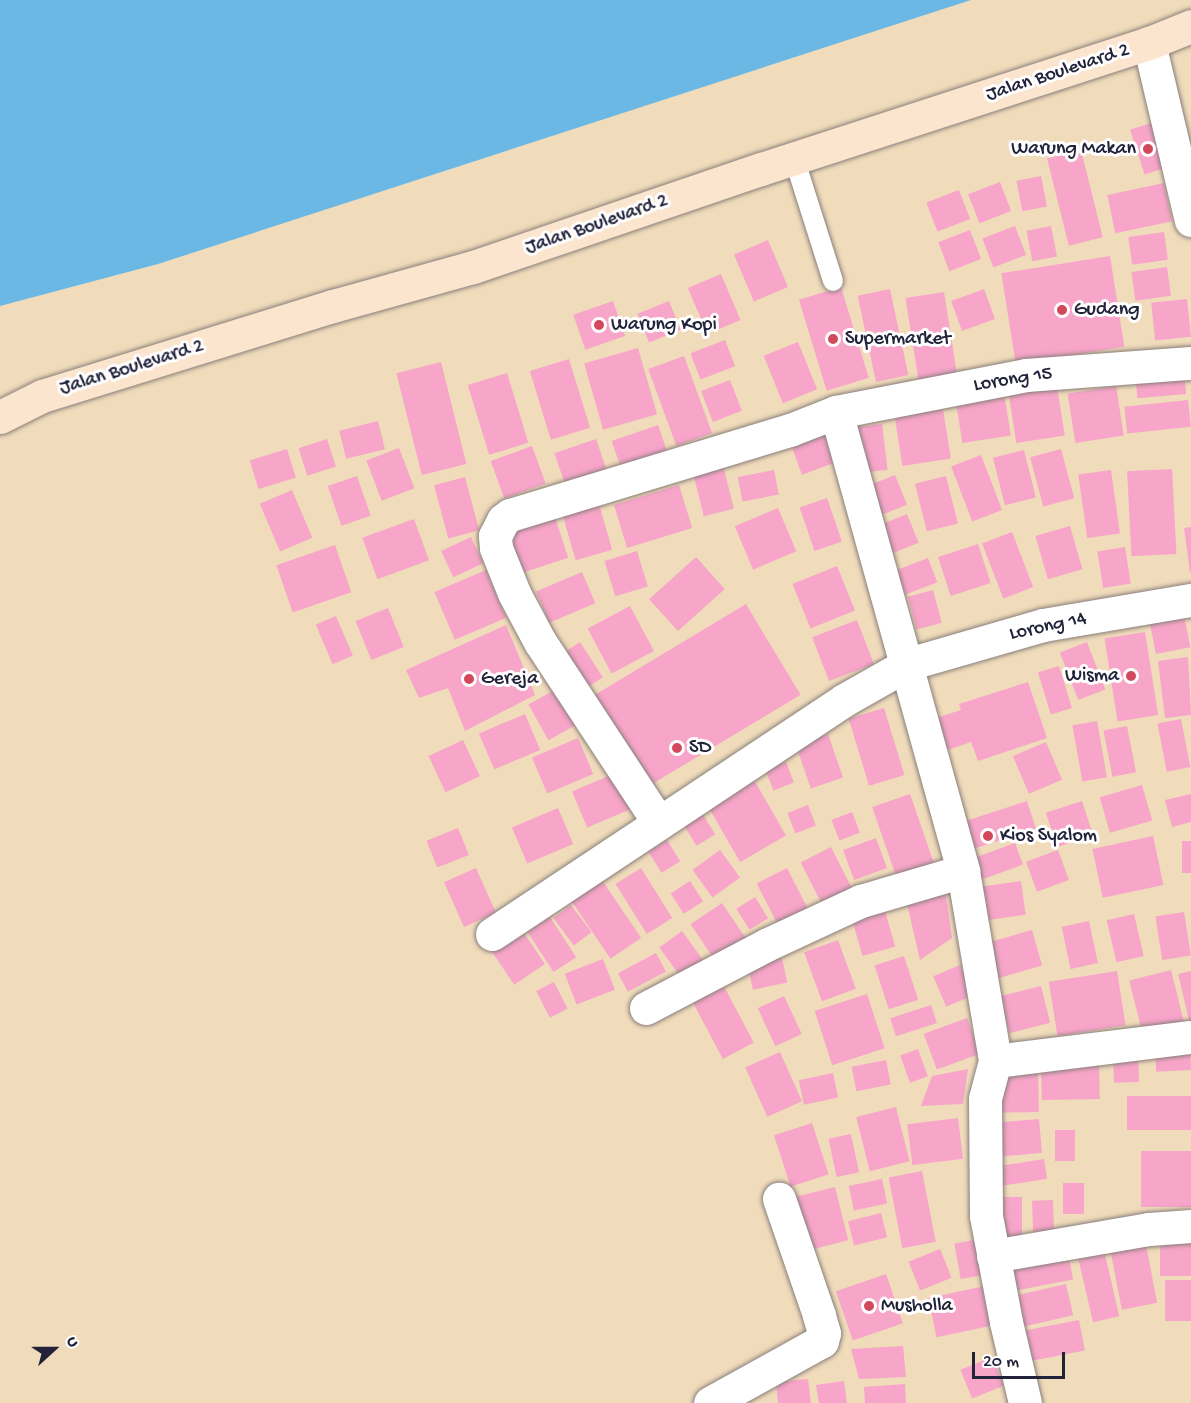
<!DOCTYPE html>
<style>
body{margin:0}
#map{position:relative;width:1191px;height:1403px;overflow:hidden;background:#f0dcbb;font-family:"Gochi Hand",sans-serif}
div>[style]{position:absolute}
.water>*{inset:0;background:#6bb8e5}
.building>*{inset:0;background:#f7a5c9;transform-origin:0 0}
.roads{filter:drop-shadow(0 0 2px #897f7b) drop-shadow(0 0 2px #897f7b)}
.lane>*{height:20px;margin:-10px;padding:0 10px;transform-origin:10px;border-radius:10px;background:#fff}
.street>*{height:33px;margin:-16.5px;padding:0 16.5px;transform-origin:16.5px;border-radius:16.5px;background:#fff}
.secondary>*{height:33px;margin:-16.5px;padding:0 16.5px;transform-origin:16.5px;border-radius:16.5px;background:#fce5cf}
.dots>*{width:16px;height:16px;translate:-50% -50%;box-sizing:border-box;border:3px solid #fff;border-radius:50%}
span{translate:-50% -50%;white-space:nowrap;text-align:center;line-height:1.15;-webkit-text-stroke:6px #fff;paint-order:stroke}
.street-label{font-size:20px;color:#22223b}
.poi-label{font-size:20px;color:#22223b}
.right{translate:-100% -50%;text-align:right}
.left{translate:0 -50%;text-align:left}
.north{position:absolute;left:24px;top:1319px;width:60px;height:60px;-webkit-text-stroke:4px #fff;paint-order:stroke;rotate:69deg;font-size:16px;font-weight:700;line-height:24px;text-align:center;color:#22223b}
.north::after{content:'';display:block;margin:auto;width:21px;height:27px;background:#22223b;clip-path:polygon(50% 0,100% 100%,50% 72%,0 100%)}
.scale{position:absolute;left:972px;top:1352px;width:93px;height:27px;box-sizing:border-box;border:3px solid #22223b;border-top:0;padding-left:8px;font-size:18px;line-height:21px;white-space:nowrap;color:#22223b;-webkit-text-stroke:4px #fff;paint-order:stroke}
</style>
<div id="map">
<div class="water">
<div style="clip-path:polygon(0 0,971px 0,158px 264px,0 306px)"></div>
</div>
<div class="building">
<div style="left:1151px;top:123px;width:47px;height:22px;rotate:72deg"></div>
<div style="left:1081px;top:150px;width:90px;height:35px;rotate:76deg"></div>
<div style="left:1041px;top:176px;width:31px;height:25px;rotate:79deg"></div>
<div style="left:1000px;top:182px;width:31px;height:34px;rotate:69deg"></div>
<div style="left:1164px;top:183px;width:39px;height:58px;rotate:78deg"></div>
<div style="left:959px;top:190px;width:31px;height:35px;rotate:69deg"></div>
<div style="left:1015px;top:226px;width:31px;height:35px;rotate:69deg"></div>
<div style="left:1051px;top:226px;width:31px;height:25px;rotate:79deg"></div>
<div style="left:970px;top:230px;width:31px;height:34px;rotate:69deg"></div>
<div style="left:1164px;top:232px;width:28px;height:36px;rotate:82deg"></div>
<div style="left:768px;top:240px;width:51px;height:37px;rotate:67deg"></div>
<div style="left:1110px;top:256px;width:92px;height:110px;rotate:81deg"></div>
<div style="left:1167px;top:267px;width:29px;height:36px;rotate:82deg"></div>
<div style="left:721px;top:274px;width:50px;height:36px;rotate:67deg"></div>
<div style="left:841px;top:287px;width:95px;height:44px;rotate:73deg"></div>
<div style="left:890px;top:289px;width:88px;height:33px;rotate:78deg"></div>
<div style="left:984px;top:289px;width:32px;height:35px;rotate:70deg"></div>
<div style="left:944px;top:292px;width:87px;height:39px;rotate:81deg"></div>
<div style="left:1187px;top:299px;width:38px;height:36px;rotate:84deg"></div>
<div style="left:613px;top:301px;width:37px;height:42px;rotate:71deg"></div>
<div style="left:669px;top:301px;width:31px;height:34px;rotate:68deg"></div>
<div style="left:725px;top:340px;width:28px;height:37px;rotate:69deg"></div>
<div style="left:798px;top:342px;width:51px;height:37px;rotate:68deg"></div>
<div style="left:638px;top:348px;width:69px;height:56px;rotate:74deg"></div>
<div style="left:684px;top:356px;width:82px;height:38px;rotate:70deg"></div>
<div style="left:569px;top:359px;width:72px;height:41px;rotate:73deg"></div>
<div style="left:441px;top:362px;width:105px;height:46px;rotate:76deg"></div>
<div style="left:1184px;top:369px;width:25px;height:49px;rotate:85deg"></div>
<div style="left:507px;top:373px;width:73px;height:41px;rotate:73deg"></div>
<div style="left:730px;top:380px;width:33px;height:31px;rotate:69deg"></div>
<div style="left:1003px;top:386px;width:50px;height:49px;rotate:81deg"></div>
<div style="left:1057px;top:386px;width:50px;height:49px;rotate:81deg"></div>
<div style="left:1116px;top:386px;width:50px;height:49px;rotate:81deg"></div>
<div style="left:1188px;top:400px;width:27px;height:64px;rotate:84deg"></div>
<div style="left:943px;top:409px;width:50px;height:49px;rotate:81deg"></div>
<div style="left:378px;top:421px;width:29px;height:40px;rotate:76deg"></div>
<div style="left:882px;top:424px;width:46px;height:30px;rotate:83deg"></div>
<div style="left:658px;top:425px;width:37px;height:49px;rotate:71deg"></div>
<div style="left:823px;top:433px;width:32px;height:34px;rotate:70deg"></div>
<div style="left:327px;top:439px;width:29px;height:30px;rotate:72deg"></div>
<div style="left:596px;top:439px;width:40px;height:44px;rotate:71deg"></div>
<div style="left:532px;top:446px;width:40px;height:44px;rotate:70deg"></div>
<div style="left:399px;top:448px;width:43px;height:35px;rotate:69deg"></div>
<div style="left:287px;top:449px;width:30px;height:39px;rotate:73deg"></div>
<div style="left:1061px;top:449px;width:51px;height:32px;rotate:75deg"></div>
<div style="left:1024px;top:450px;width:49px;height:32px;rotate:76deg"></div>
<div style="left:981px;top:455px;width:59px;height:32px;rotate:69deg"></div>
<div style="left:723px;top:465px;width:45px;height:31px;rotate:76deg"></div>
<div style="left:1172px;top:469px;width:85px;height:45px;rotate:87deg"></div>
<div style="left:774px;top:470px;width:25px;height:37px;rotate:79deg"></div>
<div style="left:1111px;top:470px;width:64px;height:33px;rotate:82deg"></div>
<div style="left:895px;top:475px;width:32px;height:35px;rotate:68deg"></div>
<div style="left:357px;top:476px;width:42px;height:31px;rotate:71deg"></div>
<div style="left:946px;top:476px;width:49px;height:32px;rotate:76deg"></div>
<div style="left:465px;top:477px;width:55px;height:32px;rotate:75deg"></div>
<div style="left:679px;top:485px;width:45px;height:68px;rotate:73deg"></div>
<div style="left:292px;top:490px;width:52px;height:35px;rotate:67deg"></div>
<div style="left:597px;top:497px;width:55px;height:38px;rotate:74deg"></div>
<div style="left:827px;top:498px;width:46px;height:29px;rotate:71deg"></div>
<div style="left:778px;top:508px;width:47px;height:47px;rotate:67deg"></div>
<div style="left:554px;top:514px;width:46px;height:50px;rotate:72deg"></div>
<div style="left:907px;top:514px;width:31px;height:34px;rotate:68deg"></div>
<div style="left:414px;top:519px;width:44px;height:55px;rotate:70deg"></div>
<div style="left:1070px;top:526px;width:45px;height:36px;rotate:74deg"></div>
<div style="clip-path:polygon(1191px 527px,1191px 572px,1190px 572px,1184px 528px)"></div>
<div style="left:1012px;top:532px;width:59px;height:32px;rotate:69deg"></div>
<div style="left:471px;top:537px;width:29px;height:33px;rotate:65deg"></div>
<div style="left:978px;top:544px;width:41px;height:42px;rotate:72deg"></div>
<div style="left:335px;top:545px;width:50px;height:62px;rotate:71deg"></div>
<div style="left:1125px;top:547px;width:37px;height:28px;rotate:81deg"></div>
<div style="left:637px;top:551px;width:37px;height:34px;rotate:73deg"></div>
<div style="left:696px;top:557px;width:43px;height:63px;rotate:48deg"></div>
<div style="left:928px;top:558px;width:26px;height:34px;rotate:69deg"></div>
<div style="left:837px;top:566px;width:48px;height:48px;rotate:68deg"></div>
<div style="left:486px;top:570px;width:52px;height:56px;rotate:67deg"></div>
<div style="left:582px;top:572px;width:34px;height:50px;rotate:67deg"></div>
<div style="left:933px;top:590px;width:34px;height:26px;rotate:75deg"></div>
<div style="left:746px;top:604px;width:106px;height:178px;rotate:59deg"></div>
<div style="left:630px;top:606px;width:51px;height:48px;rotate:62deg"></div>
<div style="left:388px;top:608px;width:42px;height:35px;rotate:68deg"></div>
<div style="left:1183px;top:610px;width:38px;height:35px;rotate:79deg"></div>
<div style="left:336px;top:616px;width:43px;height:22px;rotate:67deg"></div>
<div style="left:857px;top:620px;width:47px;height:48px;rotate:69deg"></div>
<div style="clip-path:polygon(506px 625px,535px 695px,465px 731px,448px 688px,419px 698px,406px 670px)"></div>
<div style="left:1145px;top:632px;width:84px;height:41px;rotate:81deg"></div>
<div style="left:580px;top:642px;width:42px;height:27px;rotate:57deg"></div>
<div style="left:1087px;top:642px;width:51px;height:29px;rotate:69deg"></div>
<div style="clip-path:polygon(1188px 657px,1191px 715px,1165px 718px,1158px 661px)"></div>
<div style="left:1059px;top:666px;width:44px;height:22px;rotate:73deg"></div>
<div style="clip-path:polygon(1028px 682px,1047px 738px,978px 761px,971px 742px,948px 750px,936px 718px,961px 710px,959px 704px)"></div>
<div style="left:560px;top:687px;width:41px;height:36px;rotate:61deg"></div>
<div style="left:884px;top:708px;width:70px;height:37px;rotate:73deg"></div>
<div style="left:525px;top:714px;width:39px;height:50px;rotate:67deg"></div>
<div style="left:1181px;top:719px;width:49px;height:24px;rotate:79deg"></div>
<div style="left:1097px;top:721px;width:57px;height:25px;rotate:80deg"></div>
<div style="left:1127px;top:726px;width:47px;height:24px;rotate:79deg"></div>
<div style="left:828px;top:734px;width:46px;height:34px;rotate:71deg"></div>
<div style="left:578px;top:738px;width:39px;height:50px;rotate:67deg"></div>
<div style="left:463px;top:740px;width:40px;height:38px;rotate:65deg"></div>
<div style="left:1046px;top:742px;width:41px;height:36px;rotate:67deg"></div>
<div style="left:786px;top:762px;width:22px;height:22px;rotate:69deg"></div>
<div style="left:618px;top:772px;width:39px;height:50px;rotate:67deg"></div>
<div style="left:754px;top:780px;width:64px;height:53px;rotate:60deg"></div>
<div style="left:1142px;top:785px;width:37px;height:44px;rotate:74deg"></div>
<div style="left:910px;top:794px;width:79px;height:40px;rotate:71deg"></div>
<div style="clip-path:polygon(1191px 794px,1191px 822px,1172px 827px,1165px 800px)"></div>
<div style="left:1027px;top:801px;width:29px;height:68px;rotate:72deg"></div>
<div style="left:1082px;top:801px;width:36px;height:38px;rotate:72deg"></div>
<div style="left:808px;top:805px;width:22px;height:22px;rotate:69deg"></div>
<div style="left:558px;top:808px;width:39px;height:50px;rotate:67deg"></div>
<div style="left:852px;top:812px;width:22px;height:22px;rotate:69deg"></div>
<div style="left:702px;top:813px;width:25px;height:22px;rotate:58deg"></div>
<div style="left:458px;top:828px;width:29px;height:34px;rotate:68deg"></div>
<div style="left:1153px;top:836px;width:50px;height:62px;rotate:78deg"></div>
<div style="left:876px;top:838px;width:32px;height:35px;rotate:70deg"></div>
<div style="left:667px;top:840px;width:25px;height:22px;rotate:58deg"></div>
<div style="left:1182px;top:841px;width:9px;height:32px"></div>
<div style="left:1015px;top:843px;width:23px;height:46px;rotate:70deg"></div>
<div style="left:831px;top:847px;width:51px;height:34px;rotate:63deg"></div>
<div style="left:720px;top:850px;width:34px;height:34px;rotate:54deg"></div>
<div style="left:1058px;top:850px;width:32px;height:34px;rotate:70deg"></div>
<div style="left:476px;top:868px;width:49px;height:35px;rotate:66deg"></div>
<div style="left:641px;top:868px;width:59px;height:30px;rotate:58deg"></div>
<div style="left:787px;top:868px;width:55px;height:34px;rotate:63deg"></div>
<div style="left:602px;top:880px;width:70px;height:37px;rotate:56deg"></div>
<div style="left:690px;top:881px;width:24px;height:23px;rotate:57deg"></div>
<div style="left:1021px;top:881px;width:34px;height:50px;rotate:82deg"></div>
<div style="clip-path:polygon(946px 895px,952px 938px,920px 960px,906px 899px)"></div>
<div style="left:755px;top:897px;width:25px;height:22px;rotate:58deg"></div>
<div style="left:722px;top:903px;width:48px;height:38px;rotate:56deg"></div>
<div style="left:571px;top:905px;width:34px;height:22px;rotate:53deg"></div>
<div style="left:885px;top:911px;width:37px;height:34px;rotate:74deg"></div>
<div style="left:1184px;top:912px;width:44px;height:29px;rotate:81deg"></div>
<div style="left:1134px;top:914px;width:43px;height:28px;rotate:77deg"></div>
<div style="left:550px;top:917px;width:48px;height:27px;rotate:57deg"></div>
<div style="left:1089px;top:921px;width:43px;height:28px;rotate:78deg"></div>
<div style="left:522px;top:930px;width:41px;height:37px;rotate:56deg"></div>
<div style="left:1032px;top:930px;width:37px;height:54px;rotate:74deg"></div>
<div style="left:682px;top:931px;width:43px;height:28px;rotate:54deg"></div>
<div style="left:838px;top:940px;width:52px;height:36px;rotate:70deg"></div>
<div style="left:656px;top:953px;width:21px;height:43px;rotate:62deg"></div>
<div style="left:904px;top:956px;width:46px;height:31px;rotate:72deg"></div>
<div style="left:782px;top:958px;width:25px;height:35px;rotate:78deg"></div>
<div style="left:603px;top:959px;width:33px;height:41px;rotate:69deg"></div>
<div style="left:960px;top:965px;width:33px;height:29px;rotate:67deg"></div>
<div style="left:1171px;top:970px;width:56px;height:43px;rotate:76deg"></div>
<div style="left:1117px;top:971px;width:55px;height:69px;rotate:81deg"></div>
<div style="clip-path:polygon(1191px 971px,1191px 1024px,1190px 1024px,1178px 974px)"></div>
<div style="left:720px;top:979px;width:72px;height:35px;rotate:62deg"></div>
<div style="left:554px;top:982px;width:30px;height:20px;rotate:63deg"></div>
<div style="left:1041px;top:986px;width:38px;height:42px;rotate:76deg"></div>
<div style="left:867px;top:994px;width:57px;height:55px;rotate:72deg"></div>
<div style="left:784px;top:996px;width:42px;height:29px;rotate:65deg"></div>
<div style="left:931px;top:1005px;width:19px;height:43px;rotate:72deg"></div>
<div style="left:967px;top:1018px;width:38px;height:46px;rotate:70deg"></div>
<div style="left:918px;top:1049px;width:29px;height:19px;rotate:70deg"></div>
<div style="left:1190px;top:1049px;width:21px;height:35px;rotate:87deg"></div>
<div style="left:780px;top:1052px;width:54px;height:38px;rotate:66deg"></div>
<div style="left:1138px;top:1053px;width:29px;height:25px;rotate:88deg"></div>
<div style="left:1099px;top:1055px;width:44px;height:58px;rotate:89deg"></div>
<div style="left:886px;top:1060px;width:25px;height:35px;rotate:79deg"></div>
<div style="left:1038px;top:1064px;width:48px;height:43px;rotate:89deg"></div>
<div style="clip-path:polygon(968px 1069px,963px 1104px,921px 1106px,932px 1076px)"></div>
<div style="left:833px;top:1073px;width:25px;height:35px;rotate:78deg"></div>
<div style="left:1191px;top:1096px;width:34px;height:64px;rotate:90deg"></div>
<div style="left:896px;top:1107px;width:56px;height:41px;rotate:76deg"></div>
<div style="left:958px;top:1118px;width:41px;height:51px;rotate:83deg"></div>
<div style="left:1039px;top:1119px;width:34px;height:51px;rotate:85deg"></div>
<div style="left:812px;top:1123px;width:54px;height:40px;rotate:72deg"></div>
<div style="left:1055px;top:1130px;width:20px;height:31px"></div>
<div style="left:851px;top:1134px;width:39px;height:23px;rotate:78deg"></div>
<div style="left:1191px;top:1151px;width:56px;height:50px;rotate:90deg"></div>
<div style="left:1044px;top:1159px;width:20px;height:53px;rotate:81deg"></div>
<div style="left:922px;top:1171px;width:72px;height:34px;rotate:79deg"></div>
<div style="left:882px;top:1179px;width:25px;height:34px;rotate:78deg"></div>
<div style="left:1063px;top:1183px;width:21px;height:31px"></div>
<div style="left:835px;top:1187px;width:55px;height:47px;rotate:76deg"></div>
<div style="left:996px;top:1197px;width:26px;height:49px"></div>
<div style="left:1053px;top:1200px;width:31px;height:21px;rotate:88deg"></div>
<div style="left:881px;top:1213px;width:25px;height:34px;rotate:76deg"></div>
<div style="left:1160px;top:1235px;width:31px;height:41px"></div>
<div style="left:980px;top:1239px;width:36px;height:26px;rotate:80deg"></div>
<div style="left:1145px;top:1240px;width:64px;height:36px;rotate:79deg"></div>
<div style="left:1067px;top:1248px;width:32px;height:58px;rotate:79deg"></div>
<div style="left:940px;top:1249px;width:31px;height:34px;rotate:68deg"></div>
<div style="left:1104px;top:1250px;width:68px;height:27px;rotate:77deg"></div>
<div style="left:886px;top:1274px;width:52px;height:53px;rotate:71deg"></div>
<div style="left:1191px;top:1280px;width:41px;height:26px;rotate:90deg"></div>
<div style="left:1066px;top:1284px;width:32px;height:58px;rotate:77deg"></div>
<div style="left:985px;top:1286px;width:40px;height:58px;rotate:78deg"></div>
<div style="left:1079px;top:1320px;width:31px;height:58px;rotate:79deg"></div>
<div style="clip-path:polygon(903px 1346px,906px 1377px,859px 1379px,851px 1349px)"></div>
<div style="left:992px;top:1357px;width:31px;height:34px;rotate:68deg"></div>
<div style="clip-path:polygon(808px 1379px,811px 1403px,778px 1403px,776px 1382px)"></div>
<div style="clip-path:polygon(844px 1381px,847px 1403px,819px 1403px,816px 1385px)"></div>
<div style="clip-path:polygon(905px 1384px,906px 1403px,865px 1403px,864px 1387px)"></div>
</div>
<div class="roads">
<div class="lane">
<div style="left:794px;top:158px;width:129px;rotate:72.4deg"></div>
</div>
<div class="street">
<div style="left:1149px;top:43px;width:182px;rotate:76.7deg"></div>
<div style="left:836px;top:412px;width:476px;rotate:74.5deg"></div>
<div style="left:963px;top:871px;width:193px;rotate:80.4deg"></div>
<div style="left:995px;top:1061px;width:197px;rotate:-7deg"></div>
<div style="left:659px;top:823px;width:217px;rotate:-123.3deg"></div>
<div style="left:540px;top:642px;width:55px;rotate:-118deg"></div>
<div style="left:514px;top:593px;width:48px;rotate:-111.8deg"></div>
<div style="left:496px;top:548px;width:12px;rotate:-95deg"></div>
<div style="left:495px;top:536px;width:18px;rotate:-63deg"></div>
<div style="left:503px;top:520px;width:9px;rotate:-36deg"></div>
<div style="left:510px;top:515px;width:293px;rotate:-16.9deg"></div>
<div style="left:790px;top:430px;width:49px;rotate:-21.4deg"></div>
<div style="left:836px;top:412px;width:194px;rotate:-11deg"></div>
<div style="left:1026px;top:375px;width:165px;rotate:-4.2deg"></div>
<div style="left:492px;top:934px;width:423px;rotate:-33.6deg"></div>
<div style="left:844px;top:700px;width:73px;rotate:-29.4deg"></div>
<div style="left:908px;top:664px;width:141px;rotate:-16.1deg"></div>
<div style="left:1043px;top:625px;width:150px;rotate:-9.6deg"></div>
<div style="left:646px;top:1008px;width:136px;rotate:-27.7deg"></div>
<div style="left:766px;top:945px;width:105px;rotate:-24.9deg"></div>
<div style="left:861px;top:901px;width:106px;rotate:-16.4deg"></div>
<div style="left:995px;top:1061px;width:39px;rotate:105deg"></div>
<div style="left:985px;top:1099px;width:117px;rotate:89.5deg"></div>
<div style="left:986px;top:1216px;width:108px;rotate:79.3deg"></div>
<div style="left:1006px;top:1322px;width:83px;rotate:76.8deg"></div>
<div style="left:993px;top:1256px;width:158px;rotate:-9.8deg"></div>
<div style="left:1149px;top:1229px;width:42px;rotate:-4.1deg"></div>
<div style="left:710px;top:1403px;width:128px;rotate:-29deg"></div>
<div style="left:822px;top:1341px;width:8px;rotate:-76deg"></div>
<div style="left:824px;top:1333px;width:19px;rotate:-106deg"></div>
<div style="left:819px;top:1315px;width:123px;rotate:-109deg"></div>
</div>
<div class="secondary">
<div style="left:0;top:417px;width:47px;rotate:-26.6deg"></div>
<div style="left:42px;top:396px;width:305px;rotate:-17.2deg"></div>
<div style="left:333px;top:306px;width:145px;rotate:-15.6deg"></div>
<div style="left:473px;top:267px;width:304px;rotate:-18.8deg"></div>
<div style="left:761px;top:169px;width:408px;rotate:-18deg"></div>
<div style="left:1149px;top:43px;width:45px;rotate:-22deg"></div>
</div>
</div>
<div class="dots">
<div style="left:1148px;top:149px;background:#d1495b"></div>
<div style="left:1062px;top:310px;background:#d1495b"></div>
<div style="left:599px;top:325px;background:#d1495b"></div>
<div style="left:833px;top:339px;background:#d1495b"></div>
<div style="left:1131px;top:676px;background:#d1495b"></div>
<div style="left:469px;top:679px;background:#d1495b"></div>
<div style="left:677px;top:748px;background:#d1495b"></div>
<div style="left:988px;top:836px;background:#d1495b"></div>
<div style="left:869px;top:1306px;background:#d1495b"></div>
</div>
<div class="street-label">
<span style="left:1058px;top:73px;rotate:-18deg">Jalan Boulevard 2</span>
<span style="left:597px;top:225px;rotate:-19deg">Jalan Boulevard 2</span>
<span style="left:132px;top:368px;rotate:-17deg">Jalan Boulevard 2</span>
<span style="left:1013px;top:380px;rotate:-9deg">Lorong 15</span>
<span style="left:1048px;top:627px;rotate:-12deg">Lorong 14</span>
</div>
<div class="poi-label">
<span class="right" style="left:1136px;top:149px">Warung Makan</span>
<span class="left" style="left:1074px;top:310px">Gudang</span>
<span class="left" style="left:611px;top:325px">Warung Kopi</span>
<span class="left" style="left:845px;top:339px">Supermarket</span>
<span class="right" style="left:1119px;top:676px">Wisma</span>
<span class="left" style="left:481px;top:679px">Gereja</span>
<span class="left" style="left:689px;top:748px">SD</span>
<span class="left" style="left:1000px;top:836px">Kios Syalom</span>
<span class="left" style="left:881px;top:1306px">Musholla</span>
</div>
<div class="north">U</div>
<div class="scale">20 m</div>
</div>
